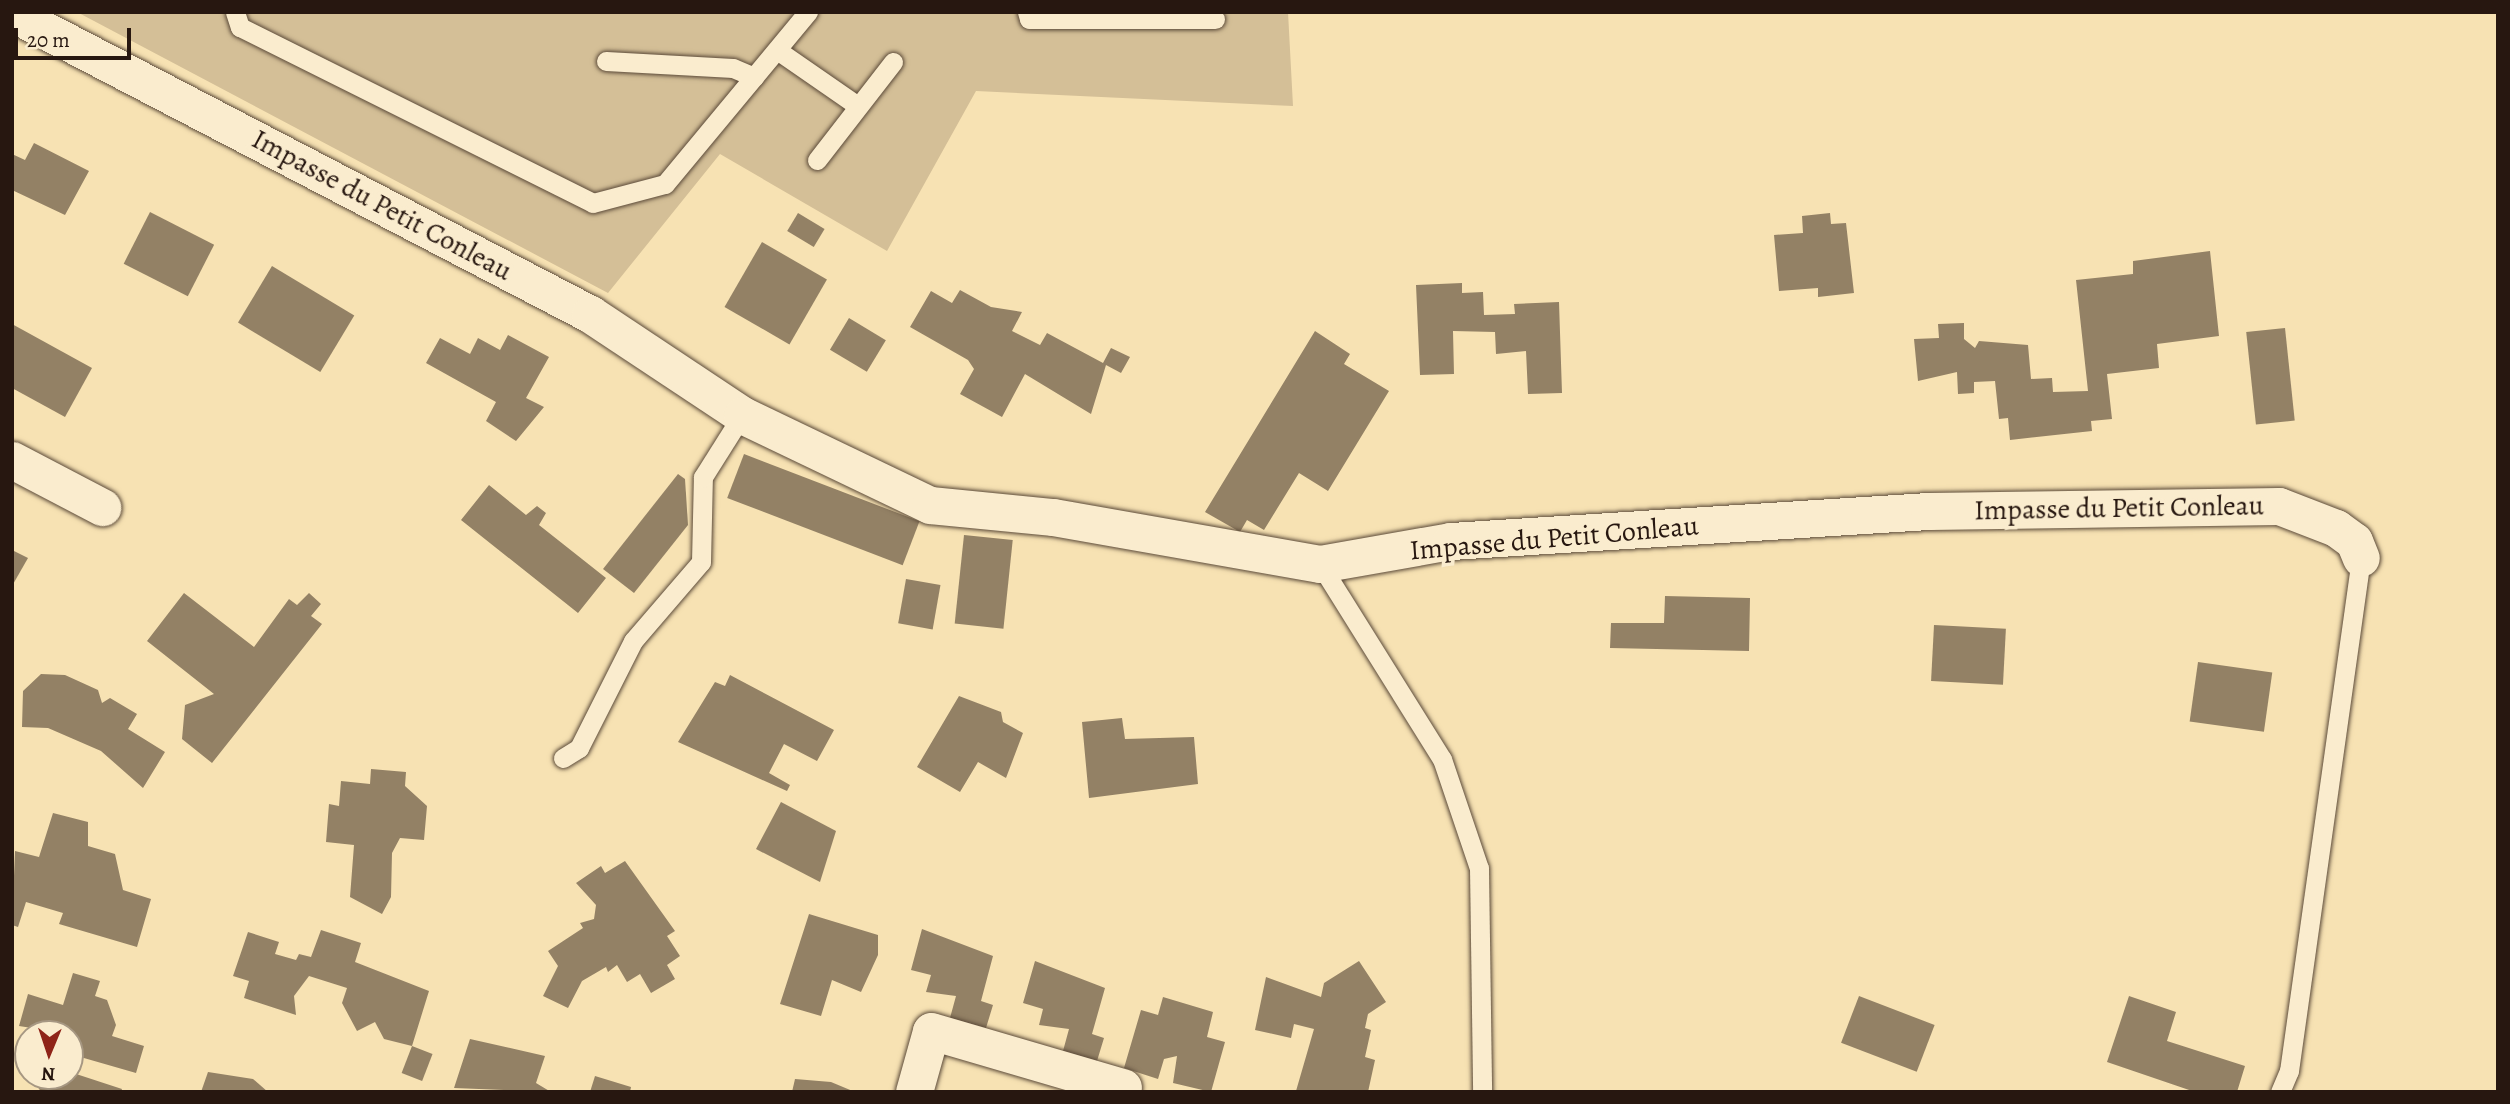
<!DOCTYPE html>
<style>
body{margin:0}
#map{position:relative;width:2510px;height:1104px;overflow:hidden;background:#f7e2b3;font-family:Alegreya,serif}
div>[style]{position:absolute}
.green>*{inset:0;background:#d4bf97}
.building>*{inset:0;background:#938165;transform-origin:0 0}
.roads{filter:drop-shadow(0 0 2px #5b4a39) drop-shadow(0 0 2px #5b4a39)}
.lane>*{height:19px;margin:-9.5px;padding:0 9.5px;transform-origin:9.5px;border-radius:9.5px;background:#faecce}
.street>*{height:37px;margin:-18.5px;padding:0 18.5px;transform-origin:18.5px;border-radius:18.5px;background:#faecce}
span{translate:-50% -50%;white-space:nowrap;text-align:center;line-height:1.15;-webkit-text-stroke:7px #faecce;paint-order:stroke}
.street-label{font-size:28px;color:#271710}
.frame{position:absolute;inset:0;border:14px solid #271710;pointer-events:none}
.north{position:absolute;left:14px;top:1020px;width:70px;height:70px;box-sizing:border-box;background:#faecce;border:2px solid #a69782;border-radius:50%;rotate:182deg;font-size:19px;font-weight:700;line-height:28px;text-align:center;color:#271710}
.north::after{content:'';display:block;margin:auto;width:24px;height:32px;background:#8f2418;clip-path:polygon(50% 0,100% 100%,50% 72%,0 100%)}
.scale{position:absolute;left:14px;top:28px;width:117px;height:32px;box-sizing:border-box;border:4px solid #271710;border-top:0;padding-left:9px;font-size:21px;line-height:24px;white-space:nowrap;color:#271710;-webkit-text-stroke:5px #faecce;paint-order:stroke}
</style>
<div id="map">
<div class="green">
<div style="clip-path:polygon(77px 12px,1288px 12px,1293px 106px,976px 91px,887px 251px,720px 154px,608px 293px)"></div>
</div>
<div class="building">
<div style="clip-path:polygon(34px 143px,89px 171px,65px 215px,12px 190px,12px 154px,25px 160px)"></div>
<div style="left:150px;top:212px;width:72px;height:58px;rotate:27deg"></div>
<div style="left:798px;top:213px;width:31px;height:21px;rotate:31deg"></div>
<div style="clip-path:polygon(1830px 213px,1831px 224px,1846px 223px,1854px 293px,1818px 297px,1818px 288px,1779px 291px,1774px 235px,1803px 233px,1802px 216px)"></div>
<div style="left:762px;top:242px;width:75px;height:75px;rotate:30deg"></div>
<div style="clip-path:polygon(2210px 251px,2219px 336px,2157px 344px,2159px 368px,2107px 374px,2112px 419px,2091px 421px,2092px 431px,2010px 440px,2008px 418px,1999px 419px,1995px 381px,1974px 382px,1974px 393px,1958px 394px,1957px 372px,1918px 381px,1914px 339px,1939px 338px,1938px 324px,1964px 323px,1964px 339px,1975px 348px,1979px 341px,2028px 345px,2031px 379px,2052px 378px,2053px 392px,2088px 391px,2076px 280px,2133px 274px,2133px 261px)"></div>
<div style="left:272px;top:266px;width:96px;height:66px;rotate:31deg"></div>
<div style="clip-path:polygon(1462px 283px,1462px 293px,1483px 292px,1484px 315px,1515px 314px,1514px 304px,1559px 302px,1562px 393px,1528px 394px,1526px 351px,1496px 354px,1495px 332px,1453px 331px,1454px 374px,1420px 375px,1416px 285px)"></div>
<div style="clip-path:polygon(960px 290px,991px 307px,1022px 312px,1012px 331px,1040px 345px,1047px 333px,1103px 363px,1111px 348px,1130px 357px,1121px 373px,1106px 365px,1091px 414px,1025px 374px,1002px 417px,960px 394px,974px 369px,968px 360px,910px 327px,931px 291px,952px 303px)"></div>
<div style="left:849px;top:318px;width:43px;height:37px;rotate:31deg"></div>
<div style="clip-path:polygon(12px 324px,92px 368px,65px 417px,12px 388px)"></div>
<div style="left:2285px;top:328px;width:93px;height:39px;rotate:84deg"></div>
<div style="clip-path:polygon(1315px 331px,1350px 354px,1344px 364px,1389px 391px,1328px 491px,1299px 473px,1264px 530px,1247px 520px,1240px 532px,1205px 512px)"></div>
<div style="clip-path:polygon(508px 335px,549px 357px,526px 398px,544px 407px,516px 441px,486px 421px,496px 402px,426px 363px,440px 338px,470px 354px,478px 338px,500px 350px)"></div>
<div style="left:744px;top:454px;width:188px;height:47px;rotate:21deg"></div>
<div style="clip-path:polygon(678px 474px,685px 479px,688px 525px,634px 593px,603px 569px)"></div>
<div style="clip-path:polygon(489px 485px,526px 515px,537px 506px,546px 513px,539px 525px,606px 578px,578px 613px,461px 520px)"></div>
<div style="left:964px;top:535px;width:49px;height:89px;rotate:6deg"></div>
<div style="clip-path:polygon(12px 550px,28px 558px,12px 586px)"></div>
<div style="left:906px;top:579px;width:35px;height:45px;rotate:10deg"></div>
<div style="clip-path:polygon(184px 593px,254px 647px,289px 599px,297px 605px,309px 593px,321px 604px,311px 616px,322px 624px,212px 763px,182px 739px,185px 705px,214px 694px,147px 641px)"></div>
<div style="clip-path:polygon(1665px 596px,1750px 598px,1749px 651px,1610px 648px,1611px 623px,1664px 623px)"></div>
<div style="left:1934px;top:625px;width:72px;height:56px;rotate:3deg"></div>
<div style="left:2198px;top:662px;width:75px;height:60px;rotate:8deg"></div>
<div style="clip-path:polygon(41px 674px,65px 675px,98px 690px,102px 703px,110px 698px,137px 714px,128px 729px,165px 752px,143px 788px,101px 751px,48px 728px,22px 727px,23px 691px)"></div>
<div style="clip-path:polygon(730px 675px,834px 730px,817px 761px,784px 744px,769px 773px,790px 785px,787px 791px,678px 742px,715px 682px,725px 686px)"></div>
<div style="clip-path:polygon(959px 696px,1001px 712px,1003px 722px,1023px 733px,1006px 778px,978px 762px,960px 792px,917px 767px)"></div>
<div style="clip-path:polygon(1122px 718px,1125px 739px,1194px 737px,1198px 784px,1089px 798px,1082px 722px)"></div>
<div style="clip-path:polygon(371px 769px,406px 772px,405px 786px,427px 806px,424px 840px,400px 838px,392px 853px,391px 897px,382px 914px,350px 897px,354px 845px,326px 842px,329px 804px,339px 806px,341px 781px,370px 784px)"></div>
<div style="clip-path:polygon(781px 802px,836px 831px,820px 882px,756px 849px)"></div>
<div style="clip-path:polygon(53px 813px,88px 822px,88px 846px,115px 854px,123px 890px,151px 899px,137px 947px,59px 924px,63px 913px,26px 902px,18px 927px,12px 925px,15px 851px,39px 857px)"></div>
<div style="clip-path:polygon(625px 861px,675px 931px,667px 936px,680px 956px,667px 965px,675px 979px,651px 993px,640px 974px,627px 982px,617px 965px,608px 972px,606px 967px,582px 981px,568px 1008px,543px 996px,558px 966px,548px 951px,583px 928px,580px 923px,594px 919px,596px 905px,576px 883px,601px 866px,605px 873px)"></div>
<div style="clip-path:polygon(809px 914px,878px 935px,878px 955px,861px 992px,832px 980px,821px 1016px,780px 1004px)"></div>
<div style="clip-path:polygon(922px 929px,993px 956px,981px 1001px,993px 1005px,986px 1028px,950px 1018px,956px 996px,926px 992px,931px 975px,911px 970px)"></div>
<div style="clip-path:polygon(321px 930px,361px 943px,355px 962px,429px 991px,412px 1046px,384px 1039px,375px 1022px,357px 1031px,342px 1003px,347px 988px,309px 976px,294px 996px,296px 1015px,244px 998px,249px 981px,233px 976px,248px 932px,279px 942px,275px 954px,296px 960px,299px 954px,311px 957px)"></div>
<div style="clip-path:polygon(1035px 961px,1105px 988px,1092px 1034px,1104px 1038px,1097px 1061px,1063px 1051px,1069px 1029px,1039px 1025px,1043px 1009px,1023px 1003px)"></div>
<div style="clip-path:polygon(1359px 961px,1386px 1002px,1368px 1014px,1365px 1028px,1371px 1030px,1365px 1057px,1375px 1060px,1368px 1092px,1296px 1091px,1314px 1029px,1294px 1024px,1291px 1038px,1255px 1030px,1266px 977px,1321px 997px,1324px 983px)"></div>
<div style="clip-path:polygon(73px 973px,100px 981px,95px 996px,107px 1000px,116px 1025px,112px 1036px,144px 1046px,136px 1073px,70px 1054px,70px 1034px,19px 1026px,28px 994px,63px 1005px)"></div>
<div style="left:1859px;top:996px;width:81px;height:50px;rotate:21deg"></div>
<div style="clip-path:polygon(2129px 996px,2176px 1012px,2167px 1041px,2245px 1066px,2237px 1092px,2195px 1092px,2107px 1062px)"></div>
<div style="clip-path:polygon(1163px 997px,1213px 1012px,1207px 1037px,1225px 1042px,1211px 1092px,1173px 1083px,1177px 1056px,1164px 1059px,1158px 1079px,1124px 1068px,1141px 1010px,1158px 1015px)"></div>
<div style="clip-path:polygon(470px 1039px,545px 1056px,536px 1083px,551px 1092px,454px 1088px)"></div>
<div style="left:412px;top:1046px;width:22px;height:29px;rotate:21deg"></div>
<div style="clip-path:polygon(70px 1072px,122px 1089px,121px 1092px,41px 1092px,36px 1084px,38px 1076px)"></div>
<div style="clip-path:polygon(208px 1072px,253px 1079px,268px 1092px,201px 1092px)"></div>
<div style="clip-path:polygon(595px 1076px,631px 1087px,630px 1092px,590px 1092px)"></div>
<div style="clip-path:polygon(795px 1079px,831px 1082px,855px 1092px,792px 1092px)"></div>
</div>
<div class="roads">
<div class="lane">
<div style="left:235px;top:12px;width:16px;rotate:72deg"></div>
<div style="left:240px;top:27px;width:394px;rotate:26.5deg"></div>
<div style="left:593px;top:203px;width:74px;rotate:-14.8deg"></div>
<div style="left:665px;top:184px;width:224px;rotate:-50.3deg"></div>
<div style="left:1027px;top:12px;width:7px;rotate:74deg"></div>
<div style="left:1029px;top:19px;width:186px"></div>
<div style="left:777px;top:50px;width:98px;rotate:34.7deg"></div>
<div style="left:606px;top:61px;width:127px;rotate:3.2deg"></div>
<div style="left:733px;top:68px;width:23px;rotate:23deg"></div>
<div style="left:817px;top:160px;width:124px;rotate:-52.2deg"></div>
<div style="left:1320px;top:564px;width:230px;rotate:58deg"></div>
<div style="left:1442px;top:759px;width:115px;rotate:71.3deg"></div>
<div style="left:1479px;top:868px;width:224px;rotate:89.2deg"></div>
<div style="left:563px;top:758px;width:19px;rotate:-32deg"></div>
<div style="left:579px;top:748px;width:120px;rotate:-63.2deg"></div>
<div style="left:633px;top:641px;width:104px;rotate:-49.3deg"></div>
<div style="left:701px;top:562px;width:85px;rotate:-88.7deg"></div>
<div style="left:703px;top:477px;width:73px;rotate:-57.8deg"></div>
<div style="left:2280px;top:1092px;width:23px;rotate:-67deg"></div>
<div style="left:2289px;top:1071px;width:518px;rotate:-82.01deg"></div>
</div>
<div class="street">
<div style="left:12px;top:13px;width:652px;rotate:27.51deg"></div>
<div style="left:590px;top:314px;width:182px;rotate:33.6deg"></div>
<div style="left:742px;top:415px;width:208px;rotate:25.6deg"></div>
<div style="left:930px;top:505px;width:124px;rotate:5.6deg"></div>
<div style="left:1053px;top:517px;width:271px;rotate:10deg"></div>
<div style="left:1320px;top:564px;width:133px;rotate:-10deg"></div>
<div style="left:1451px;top:541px;width:479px;rotate:-3.6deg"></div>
<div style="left:1929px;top:511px;width:350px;rotate:-0.8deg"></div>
<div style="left:2279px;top:506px;width:61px;rotate:21.1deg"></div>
<div style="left:2336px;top:528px;width:22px;rotate:36deg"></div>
<div style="left:2354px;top:541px;width:18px;rotate:68deg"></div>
<div style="left:12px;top:460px;width:102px;rotate:27.6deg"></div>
<div style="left:914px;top:1092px;width:63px;rotate:-74.4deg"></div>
<div style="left:931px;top:1031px;width:200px;rotate:16.3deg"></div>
</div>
</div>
<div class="street-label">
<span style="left:382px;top:205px;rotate:28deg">Impasse du Petit Conleau</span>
<span style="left:2119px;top:508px;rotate:-1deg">Impasse du Petit Conleau</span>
<span style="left:1554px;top:538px;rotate:-5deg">Impasse du Petit Conleau</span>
</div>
<div class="frame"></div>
<div class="north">N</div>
<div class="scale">20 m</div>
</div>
